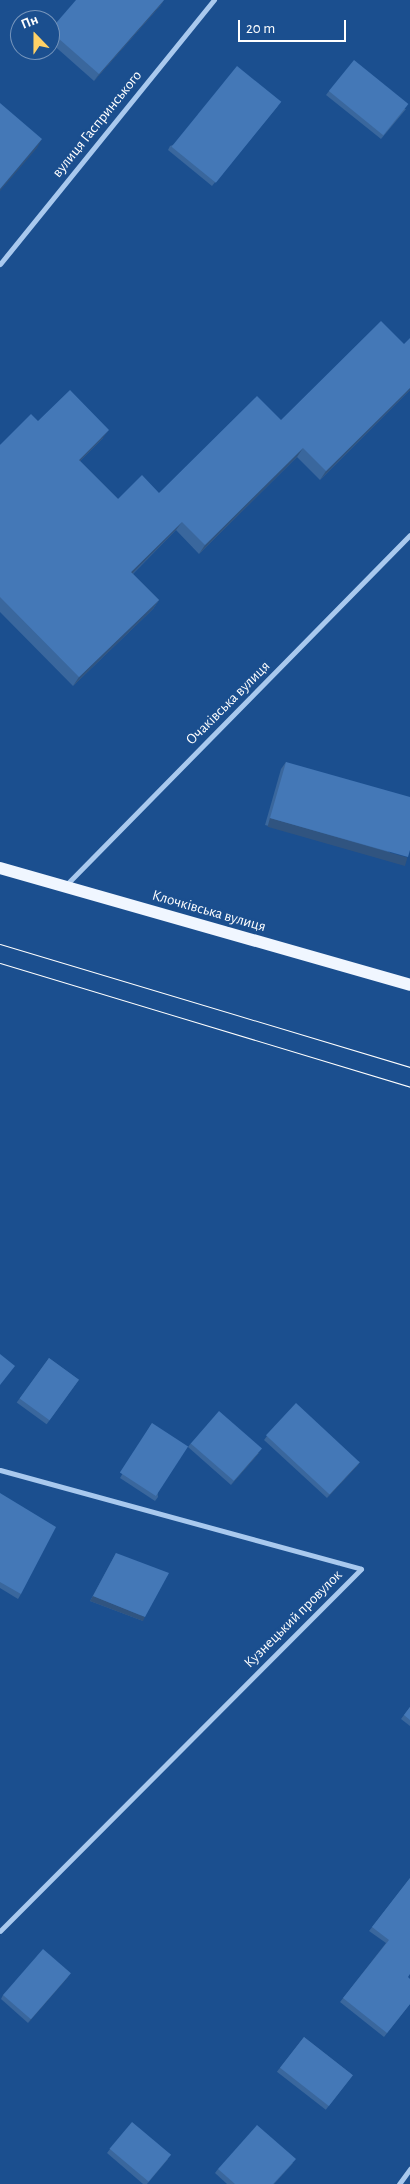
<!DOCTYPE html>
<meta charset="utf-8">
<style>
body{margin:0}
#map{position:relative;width:410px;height:2184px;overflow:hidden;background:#1b4f8f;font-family:"Alegreya Sans",sans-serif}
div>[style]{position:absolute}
.minor>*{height:5px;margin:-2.5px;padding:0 2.5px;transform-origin:2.5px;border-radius:2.5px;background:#a9c9ee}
.primary>*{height:12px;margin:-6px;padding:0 6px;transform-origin:6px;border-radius:6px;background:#f0f6ff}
.tram>*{height:1px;margin:-0.5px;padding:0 0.5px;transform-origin:0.5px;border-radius:0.5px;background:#fff}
.wall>*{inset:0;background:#3a679d;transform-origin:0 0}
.shaded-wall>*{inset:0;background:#305480;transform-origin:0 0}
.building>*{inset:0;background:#4478b7;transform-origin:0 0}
span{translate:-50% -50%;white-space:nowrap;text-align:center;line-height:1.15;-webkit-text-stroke:5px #1b4f8f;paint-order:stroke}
.street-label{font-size:15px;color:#fff}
.north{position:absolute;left:10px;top:10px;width:50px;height:50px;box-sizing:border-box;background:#1b4f8f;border:1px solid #7695bc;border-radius:50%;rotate:338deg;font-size:14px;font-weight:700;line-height:20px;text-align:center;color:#fff}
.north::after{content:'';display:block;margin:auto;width:18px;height:22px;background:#ffd166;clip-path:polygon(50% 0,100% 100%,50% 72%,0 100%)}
.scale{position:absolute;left:238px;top:20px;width:108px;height:22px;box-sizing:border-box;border:2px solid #fff;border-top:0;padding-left:6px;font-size:15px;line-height:18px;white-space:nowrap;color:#fff;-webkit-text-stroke:4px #1b4f8f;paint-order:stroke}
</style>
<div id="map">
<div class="minor">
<div style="left:0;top:264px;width:340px;rotate:-51deg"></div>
<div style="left:65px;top:886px;width:492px;rotate:-45.5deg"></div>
<div style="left:0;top:1470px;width:374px;rotate:15.3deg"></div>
<div style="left:361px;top:1569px;width:511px;rotate:134.92deg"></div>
<div style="left:399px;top:2184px;width:19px;rotate:-54deg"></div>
</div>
<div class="primary">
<div style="left:0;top:868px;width:426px;rotate:15.9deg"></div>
</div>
<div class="tram">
<div style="left:0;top:944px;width:428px;rotate:16.7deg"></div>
<div style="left:0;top:963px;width:428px;rotate:16.8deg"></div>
</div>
<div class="wall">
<div style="clip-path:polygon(164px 0,160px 6px,94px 81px,50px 42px,50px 30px)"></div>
<div style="clip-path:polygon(329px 91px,406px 109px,381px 139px,326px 95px)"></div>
<div style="clip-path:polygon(278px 106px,212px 186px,168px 150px,170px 146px)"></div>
<div style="clip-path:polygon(410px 390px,320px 480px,297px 457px,199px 554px,176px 530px,133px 574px,159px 600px,153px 609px,73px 686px,0 612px,0 445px,38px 421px,103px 438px,80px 461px,118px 499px,159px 493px,281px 420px)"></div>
<div style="clip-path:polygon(286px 762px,403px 864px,265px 825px,281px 769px)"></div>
<div style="left:49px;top:1358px;width:37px;height:55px;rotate:36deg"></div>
<div style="clip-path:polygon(152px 1423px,158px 1497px,155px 1501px,120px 1478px)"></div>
<div style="clip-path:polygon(267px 1436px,360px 1462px,357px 1466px,327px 1498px,264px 1440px)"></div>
<div style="clip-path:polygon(191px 1443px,259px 1453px,231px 1485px,188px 1447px)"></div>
<div style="clip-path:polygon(0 1493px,21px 1594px,18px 1599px,0 1588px)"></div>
<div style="clip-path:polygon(116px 1553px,143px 1621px,90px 1601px)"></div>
<div style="clip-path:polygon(410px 1707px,410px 1726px,401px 1719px)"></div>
<div style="clip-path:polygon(410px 1878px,408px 1977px,410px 2004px,384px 2037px,340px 2002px,386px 1943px,369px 1931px)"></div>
<div style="clip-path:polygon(68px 1977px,28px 2023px,1px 1999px,3px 1995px)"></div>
<div style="left:304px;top:2037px;width:62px;height:44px;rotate:38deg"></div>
<div style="clip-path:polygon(110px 2149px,168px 2159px,147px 2184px,143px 2184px,107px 2153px)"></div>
<div style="clip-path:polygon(293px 2163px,274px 2184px,227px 2184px,215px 2173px,218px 2169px)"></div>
</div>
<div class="shaded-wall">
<div style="clip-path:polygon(164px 0,160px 6px,94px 81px,99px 74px)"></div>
<div style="clip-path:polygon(42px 139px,37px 148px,0 191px,0 189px)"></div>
<div style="clip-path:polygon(410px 388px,410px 390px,320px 480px,326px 471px)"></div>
<div style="clip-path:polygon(109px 430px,103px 438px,73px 468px,79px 460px)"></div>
<div style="clip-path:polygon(303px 448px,297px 457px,199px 554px,205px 545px)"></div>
<div style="clip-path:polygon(182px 522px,176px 530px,125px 581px,131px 572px)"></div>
<div style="clip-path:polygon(159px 600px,153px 609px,73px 686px,79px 677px)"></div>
<div style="left:270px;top:818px;width:143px;height:9px;rotate:16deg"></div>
<div style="clip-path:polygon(262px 1449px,259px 1453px,231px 1485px,234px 1481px)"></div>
<div style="clip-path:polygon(360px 1462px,357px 1466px,327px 1498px,330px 1494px)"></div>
<div style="clip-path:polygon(93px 1596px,145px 1617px,143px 1621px,90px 1601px)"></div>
<div style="clip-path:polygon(71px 1973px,68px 1977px,28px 2023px,31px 2019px)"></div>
</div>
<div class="building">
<div style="clip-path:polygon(76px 0,164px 0,99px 74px,50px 31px,50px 30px)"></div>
<div style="left:354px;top:60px;width:70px;height:40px;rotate:39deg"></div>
<div style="left:237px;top:66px;width:57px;height:104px;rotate:39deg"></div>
<div style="clip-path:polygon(0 103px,42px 139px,0 189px)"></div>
<div style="clip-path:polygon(381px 321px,404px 344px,410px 338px,410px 388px,326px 471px,303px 448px,205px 545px,182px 522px,131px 572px,159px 600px,79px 677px,0 597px,0 445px,31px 414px,38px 421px,70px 390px,109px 430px,79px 460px,118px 499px,142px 475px,159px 493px,257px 396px,281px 420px)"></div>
<div style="clip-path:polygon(286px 762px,410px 797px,410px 850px,408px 857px,270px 818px)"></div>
<div style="clip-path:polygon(0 1354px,15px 1366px,0 1385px)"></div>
<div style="left:49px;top:1358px;width:37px;height:50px;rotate:36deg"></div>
<div style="left:296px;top:1403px;width:87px;height:44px;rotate:43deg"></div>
<div style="left:219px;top:1411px;width:57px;height:43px;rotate:41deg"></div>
<div style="left:152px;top:1423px;width:43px;height:59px;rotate:33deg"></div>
<div style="clip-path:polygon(0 1493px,56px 1527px,21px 1594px,0 1582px)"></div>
<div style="clip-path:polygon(116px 1553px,169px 1573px,145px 1617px,93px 1596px)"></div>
<div style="clip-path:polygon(410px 1707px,410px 1720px,404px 1715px)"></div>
<div style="clip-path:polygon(410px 1878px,410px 1974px,408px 1977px,410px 1979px,410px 2004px,387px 2033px,343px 1998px,389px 1940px,372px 1927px)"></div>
<div style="left:43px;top:1949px;width:37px;height:61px;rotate:41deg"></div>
<div style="left:304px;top:2037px;width:62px;height:39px;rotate:38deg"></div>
<div style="left:132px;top:2122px;width:51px;height:35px;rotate:40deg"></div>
<div style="clip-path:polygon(257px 2125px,296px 2159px,273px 2184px,235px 2184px,218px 2169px)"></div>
</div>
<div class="street-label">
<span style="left:97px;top:124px;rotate:-51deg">вулиця Гаспринського</span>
<span style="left:228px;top:703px;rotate:-45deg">Очаківська вулиця</span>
<span style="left:209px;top:911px;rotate:16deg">Клочківська вулиця</span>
<span style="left:293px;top:1619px;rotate:-45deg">Кузнецький провулок</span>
</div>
<div class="north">Пн</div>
<div class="scale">20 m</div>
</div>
